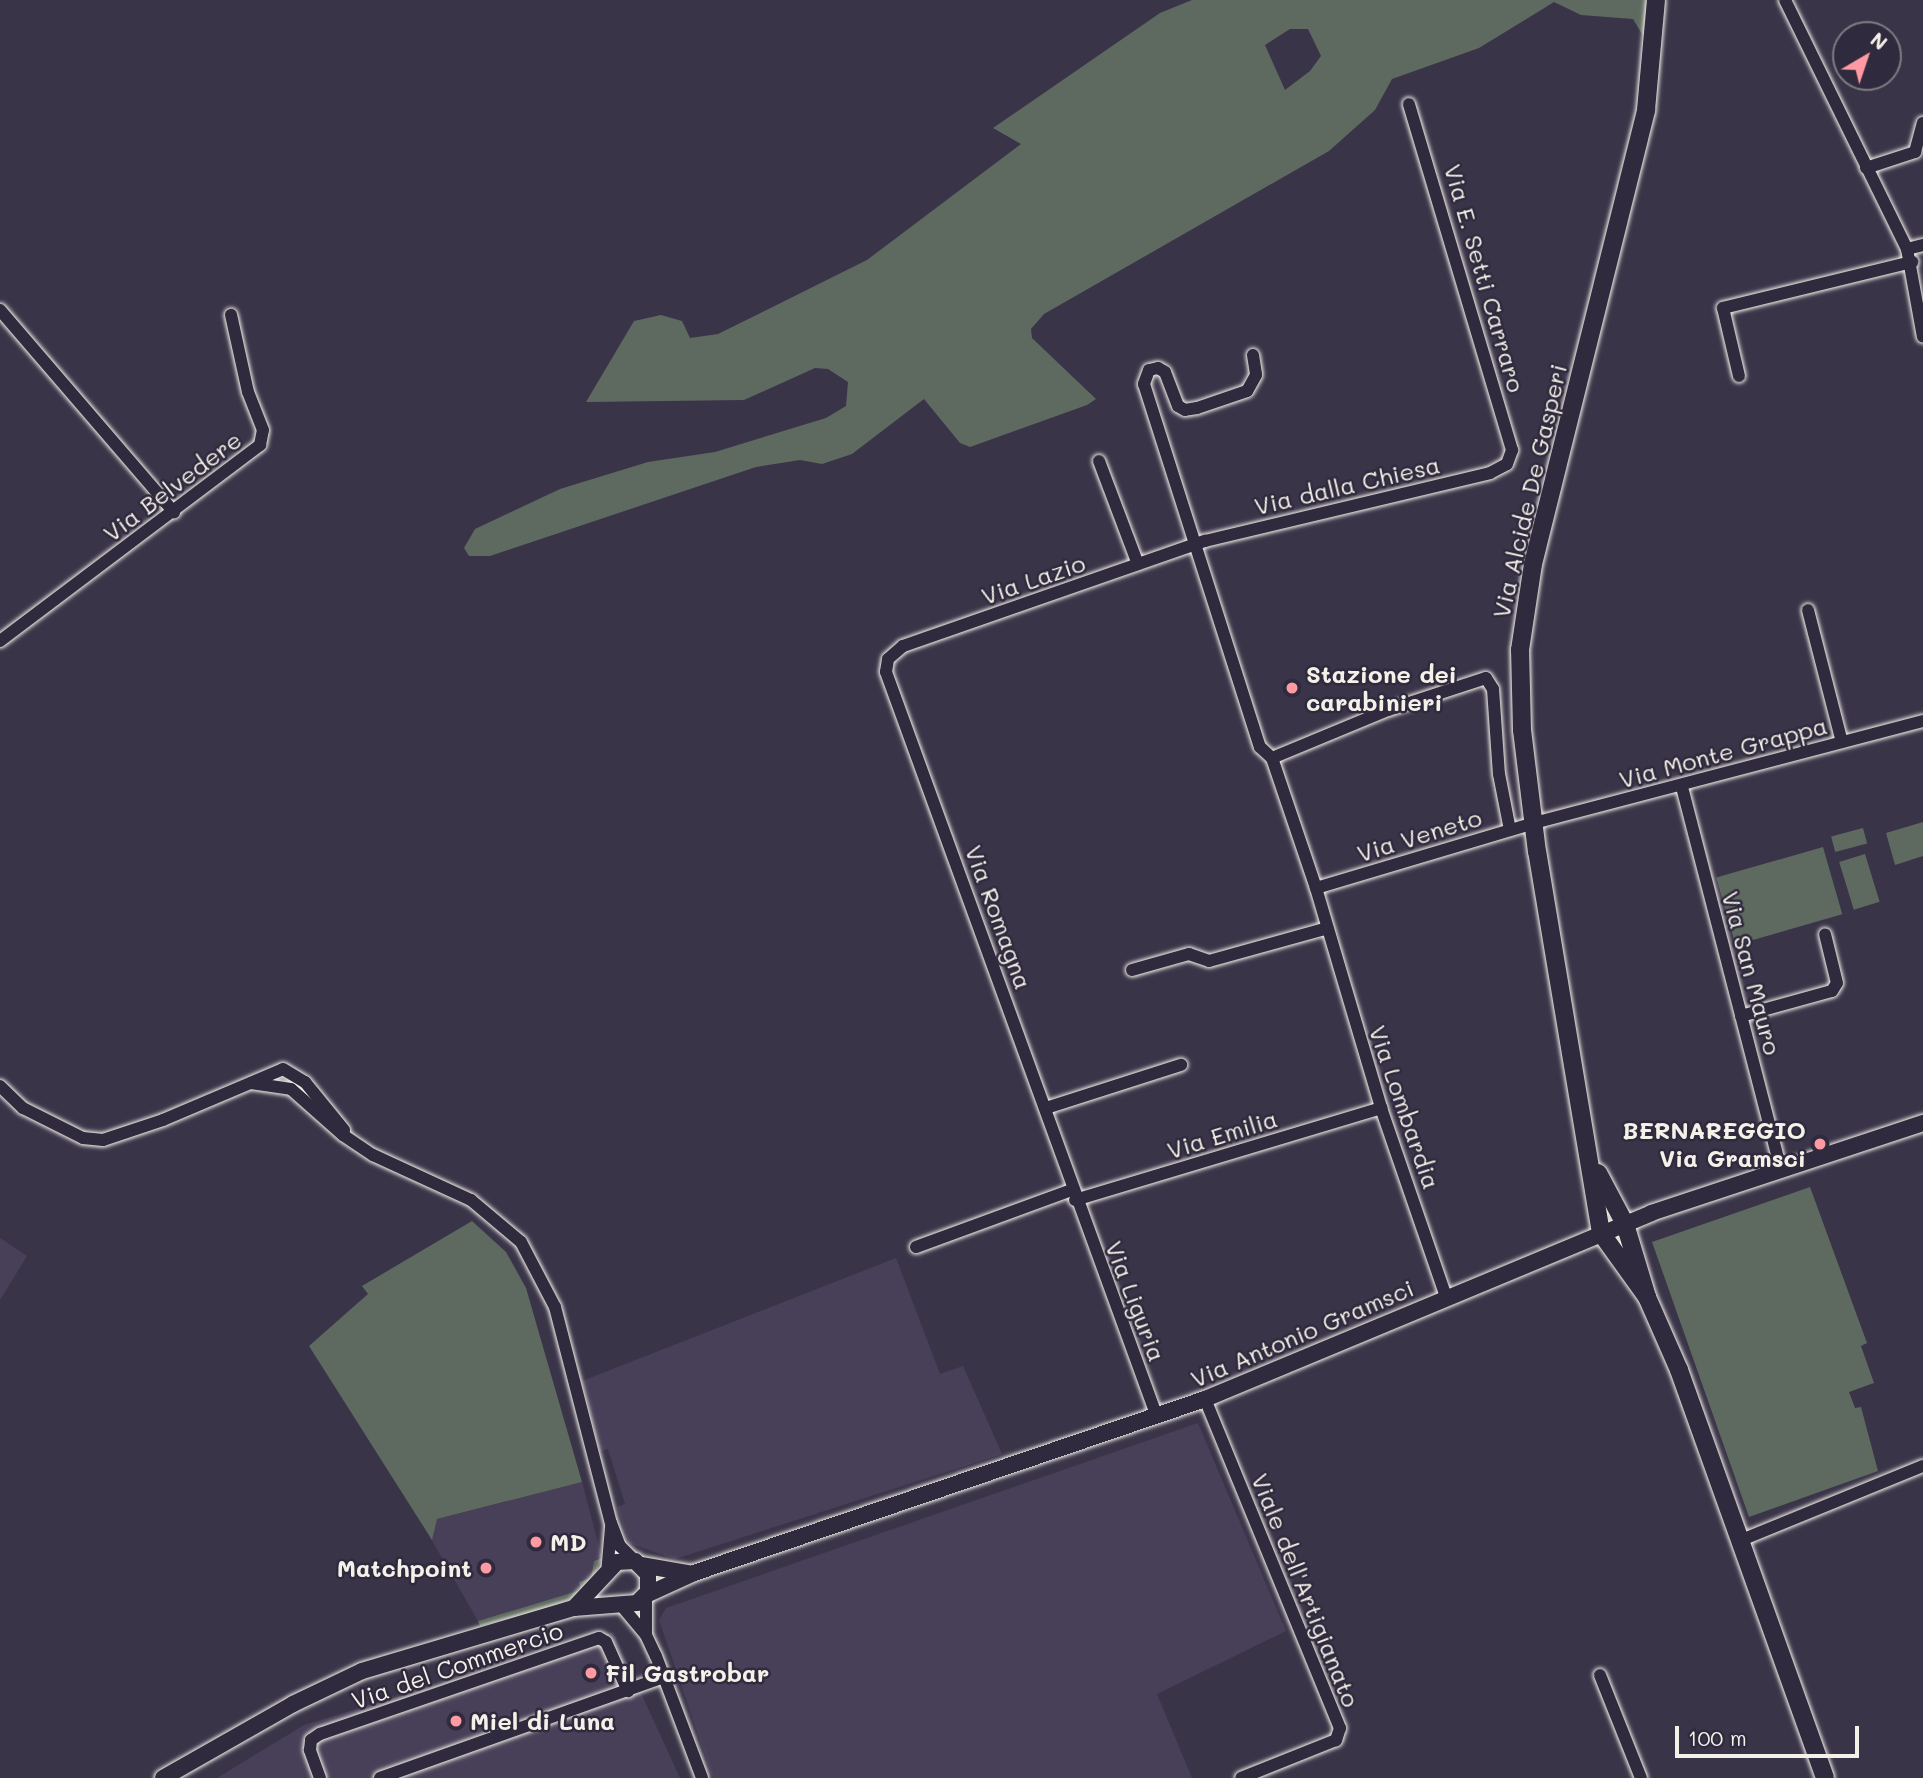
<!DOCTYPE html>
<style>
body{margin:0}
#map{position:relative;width:1923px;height:1778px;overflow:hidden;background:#3a3449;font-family:Mali,sans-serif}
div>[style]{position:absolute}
.built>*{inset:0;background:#484058}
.green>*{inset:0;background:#5e6a60;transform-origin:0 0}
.roads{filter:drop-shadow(0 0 2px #f4f1e8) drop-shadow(0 0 2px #f4f1e8)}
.minor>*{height:12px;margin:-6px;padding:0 6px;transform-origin:6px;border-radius:6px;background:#2f2a3d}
.tertiary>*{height:16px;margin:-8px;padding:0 8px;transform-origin:8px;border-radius:8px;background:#2f2a3d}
.secondary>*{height:18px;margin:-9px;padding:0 9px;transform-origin:9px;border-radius:9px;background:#2f2a3d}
.dots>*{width:19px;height:19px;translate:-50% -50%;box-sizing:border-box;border:4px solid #2f2a3d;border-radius:50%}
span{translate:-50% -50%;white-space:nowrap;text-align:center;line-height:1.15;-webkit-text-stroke:5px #2f2a3d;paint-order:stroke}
.street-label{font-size:24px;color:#f4f1e8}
.poi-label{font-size:24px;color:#f4f1e8;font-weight:700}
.left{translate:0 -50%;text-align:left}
.right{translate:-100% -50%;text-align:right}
.north{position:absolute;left:1832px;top:21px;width:70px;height:70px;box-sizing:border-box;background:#2f2a3d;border:2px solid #7e7a81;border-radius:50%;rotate:39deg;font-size:19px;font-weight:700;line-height:28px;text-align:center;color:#f4f1e8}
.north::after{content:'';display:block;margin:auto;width:24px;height:32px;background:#ff9aa2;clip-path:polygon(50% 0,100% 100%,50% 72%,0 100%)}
.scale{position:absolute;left:1675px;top:1726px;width:184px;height:32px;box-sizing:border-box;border:4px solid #f4f1e8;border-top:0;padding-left:9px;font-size:21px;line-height:24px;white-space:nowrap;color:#f4f1e8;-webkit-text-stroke:5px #2f2a3d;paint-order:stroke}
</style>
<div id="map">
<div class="built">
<div style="clip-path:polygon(0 1238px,27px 1256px,0 1300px)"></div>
<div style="clip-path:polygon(896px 1258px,940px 1374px,963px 1366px,1002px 1454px,675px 1559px,629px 1543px,617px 1507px,625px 1504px,608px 1449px,600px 1451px,582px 1381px)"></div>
<div style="clip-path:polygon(1198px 1423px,1286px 1631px,1157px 1694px,1192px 1778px,713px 1778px,659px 1620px,666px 1608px)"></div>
<div style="clip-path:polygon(582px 1482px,602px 1558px,594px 1561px,591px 1578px,582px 1590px,478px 1621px,422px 1523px)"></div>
<div style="clip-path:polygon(613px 1632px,680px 1778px,217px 1778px,304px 1725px)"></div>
</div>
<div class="green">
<div style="clip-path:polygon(evenodd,1192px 0,1646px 0,1647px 18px,1645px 39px,1633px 19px,1581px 15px,1554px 2px,1479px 48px,1392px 79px,1375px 110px,1329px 151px,1044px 314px,1031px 329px,1032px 338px,1096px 399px,1087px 405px,970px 447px,960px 443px,924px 399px,852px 454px,822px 464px,800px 460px,756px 467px,490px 556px,469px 556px,464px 548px,475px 529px,560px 489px,648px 462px,715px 452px,826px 418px,846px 406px,848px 382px,828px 369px,815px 368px,744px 400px,586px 402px,634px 321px,661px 315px,682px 321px,690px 338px,718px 334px,867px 260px,1021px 144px,993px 128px,1160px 13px,1192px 0,1290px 29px,1308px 29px,1321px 56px,1310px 71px,1285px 90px,1265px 45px,1290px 29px)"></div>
<div style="clip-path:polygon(1923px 822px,1923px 856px,1895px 865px,1886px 833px)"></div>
<div style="left:1863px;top:828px;width:16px;height:33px;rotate:75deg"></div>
<div style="left:1823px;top:847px;width:70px;height:111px;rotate:74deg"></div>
<div style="left:1865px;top:854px;width:50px;height:27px;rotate:73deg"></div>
<div style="clip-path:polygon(1810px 1187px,1867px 1343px,1861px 1346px,1874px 1383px,1849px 1392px,1855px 1408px,1861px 1407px,1878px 1471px,1749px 1517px,1652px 1242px)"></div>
<div style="clip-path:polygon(472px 1221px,506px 1252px,526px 1288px,582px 1482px,437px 1519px,432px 1540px,309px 1346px,368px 1294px,362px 1286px)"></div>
<div style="clip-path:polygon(602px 1558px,595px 1574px,582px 1590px,572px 1598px,556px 1606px,480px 1626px,478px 1621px,581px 1590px,579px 1582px,591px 1578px,594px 1561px)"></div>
</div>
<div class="roads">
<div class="minor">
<div style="left:1785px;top:0;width:277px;rotate:63.9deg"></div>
<div style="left:1907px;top:249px;width:89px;rotate:79.7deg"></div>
<div style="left:1866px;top:168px;width:52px;rotate:-18.1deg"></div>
<div style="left:1915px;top:152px;width:30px;rotate:-75deg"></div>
<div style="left:1907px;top:249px;width:16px;rotate:-14deg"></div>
<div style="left:0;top:310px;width:267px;rotate:49.3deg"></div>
<div style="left:1253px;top:355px;width:20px;rotate:81deg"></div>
<div style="left:1256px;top:375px;width:18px;rotate:119deg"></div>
<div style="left:1247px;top:391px;width:53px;rotate:161.2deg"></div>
<div style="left:1197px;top:408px;width:12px;rotate:171deg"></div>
<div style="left:1185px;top:410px;width:8px;rotate:-150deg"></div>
<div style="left:1178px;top:406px;width:36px;rotate:-111deg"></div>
<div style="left:1165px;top:372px;width:8px;rotate:-150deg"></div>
<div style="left:1158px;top:368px;width:9px;rotate:167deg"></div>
<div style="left:1149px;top:370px;width:15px;rotate:110deg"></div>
<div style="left:1144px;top:384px;width:381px;rotate:72.3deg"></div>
<div style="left:1260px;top:747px;width:16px;rotate:43deg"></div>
<div style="left:1272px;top:758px;width:137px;rotate:71.3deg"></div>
<div style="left:1316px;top:888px;width:229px;rotate:73.5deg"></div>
<div style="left:1381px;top:1108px;width:200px;rotate:71deg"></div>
<div style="left:1739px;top:376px;width:70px;rotate:-103.2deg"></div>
<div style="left:1723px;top:308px;width:195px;rotate:-13.7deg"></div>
<div style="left:1099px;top:461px;width:110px;rotate:69.3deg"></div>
<div style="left:1808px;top:610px;width:136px;rotate:75.6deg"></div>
<div style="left:0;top:641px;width:326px;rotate:-37deg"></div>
<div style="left:260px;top:445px;width:15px;rotate:-79deg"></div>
<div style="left:263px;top:430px;width:41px;rotate:-111.5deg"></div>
<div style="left:248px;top:392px;width:79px;rotate:-102.4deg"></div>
<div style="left:1272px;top:758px;width:126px;rotate:-22.5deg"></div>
<div style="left:1388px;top:710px;width:103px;rotate:-18.1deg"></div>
<div style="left:1486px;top:678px;width:13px;rotate:58deg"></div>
<div style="left:1493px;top:689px;width:85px;rotate:86deg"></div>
<div style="left:1499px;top:774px;width:57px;rotate:78.9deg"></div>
<div style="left:1682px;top:787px;width:395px;rotate:75.5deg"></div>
<div style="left:1316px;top:888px;width:227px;rotate:-16.6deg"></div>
<div style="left:1534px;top:823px;width:402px;rotate:-14.7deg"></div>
<div style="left:1132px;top:970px;width:59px;rotate:-15.7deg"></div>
<div style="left:1189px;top:954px;width:21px;rotate:19deg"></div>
<div style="left:1209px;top:961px;width:123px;rotate:-15.5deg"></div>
<div style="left:1741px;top:1016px;width:94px;rotate:-15.4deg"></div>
<div style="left:1832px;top:991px;width:9px;rotate:-58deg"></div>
<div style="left:1837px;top:983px;width:50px;rotate:-103.8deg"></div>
<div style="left:251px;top:1083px;width:40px;rotate:8.5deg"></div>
<div style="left:291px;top:1089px;width:69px;rotate:41.5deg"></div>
<div style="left:343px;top:1135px;width:36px;rotate:34deg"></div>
<div style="left:373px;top:1155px;width:108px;rotate:24.7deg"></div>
<div style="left:471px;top:1200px;width:65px;rotate:40deg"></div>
<div style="left:521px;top:1242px;width:73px;rotate:62.4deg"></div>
<div style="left:555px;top:1307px;width:223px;rotate:75.5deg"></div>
<div style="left:611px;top:1523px;width:25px;rotate:69deg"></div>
<div style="left:620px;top:1546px;width:21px;rotate:45deg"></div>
<div style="left:0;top:1086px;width:32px;rotate:44deg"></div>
<div style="left:23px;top:1108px;width:67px;rotate:26.6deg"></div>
<div style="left:83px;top:1138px;width:20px;rotate:6deg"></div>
<div style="left:103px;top:1140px;width:63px;rotate:-18.4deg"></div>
<div style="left:163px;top:1120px;width:130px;rotate:-23deg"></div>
<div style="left:283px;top:1069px;width:26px;rotate:31deg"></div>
<div style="left:305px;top:1082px;width:62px;rotate:50.9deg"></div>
<div style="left:1046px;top:1108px;width:142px;rotate:-17.7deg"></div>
<div style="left:1075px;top:1200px;width:320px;rotate:-16.7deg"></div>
<div style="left:916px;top:1247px;width:166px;rotate:-20.1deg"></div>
<div style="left:1205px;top:1399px;width:356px;rotate:67.7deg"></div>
<div style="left:1340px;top:1728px;width:13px;rotate:108deg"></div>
<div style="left:1336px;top:1740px;width:102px;rotate:158.2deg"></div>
<div style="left:1157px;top:1417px;width:793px;rotate:-109.99deg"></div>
<div style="left:886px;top:672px;width:13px;rotate:-81deg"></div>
<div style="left:888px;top:659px;width:20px;rotate:-41deg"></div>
<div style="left:903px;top:646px;width:320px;rotate:-19.2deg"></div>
<div style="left:1205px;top:541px;width:293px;rotate:-13.4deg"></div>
<div style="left:1490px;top:473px;width:19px;rotate:-28deg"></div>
<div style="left:1507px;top:464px;width:15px;rotate:-70deg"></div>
<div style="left:1512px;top:450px;width:361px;rotate:-106.6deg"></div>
<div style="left:1739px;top:1541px;width:199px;rotate:-22.2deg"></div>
<div style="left:607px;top:1574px;width:47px;rotate:-85.1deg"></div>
<div style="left:646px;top:1595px;width:39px;rotate:90deg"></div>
<div style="left:620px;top:1604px;width:40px;rotate:50deg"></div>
<div style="left:646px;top:1635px;width:23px;rotate:65deg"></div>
<div style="left:656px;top:1656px;width:130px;rotate:69.3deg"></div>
<div style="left:1600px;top:1675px;width:111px;rotate:68.3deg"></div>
<div style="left:320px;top:1778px;width:30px;rotate:-110deg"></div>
<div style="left:310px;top:1750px;width:10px;rotate:-84deg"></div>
<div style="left:311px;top:1740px;width:11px;rotate:-34deg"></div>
<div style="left:320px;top:1734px;width:295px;rotate:-19deg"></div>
<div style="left:599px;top:1638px;width:8px;rotate:30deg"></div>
<div style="left:606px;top:1642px;width:54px;rotate:65.8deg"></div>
<div style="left:380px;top:1778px;width:301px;rotate:-19.6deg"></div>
</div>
<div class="tertiary">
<div style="left:641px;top:1565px;width:48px;rotate:9.7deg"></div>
<div style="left:646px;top:1595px;width:53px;rotate:-24.6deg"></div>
<div style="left:694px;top:1573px;width:540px;rotate:-18.8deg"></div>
<div style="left:1205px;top:1399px;width:483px;rotate:-22.6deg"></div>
<div style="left:1651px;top:1213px;width:287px;rotate:-18.3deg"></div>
<div style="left:163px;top:1778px;width:150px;rotate:-29.6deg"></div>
<div style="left:293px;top:1704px;width:76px;rotate:-25.6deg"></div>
<div style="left:362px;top:1671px;width:221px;rotate:-16.6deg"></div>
<div style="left:574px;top:1608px;width:63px;rotate:-4.5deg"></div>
<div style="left:637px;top:1603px;width:16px;rotate:-45deg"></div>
<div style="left:648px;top:1592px;width:18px;rotate:-90deg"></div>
<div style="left:648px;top:1574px;width:18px;rotate:-135deg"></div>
<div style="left:635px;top:1561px;width:18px;rotate:177deg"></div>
<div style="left:617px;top:1562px;width:63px;rotate:133.1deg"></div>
</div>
<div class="secondary">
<div style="left:1598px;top:1173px;width:58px;rotate:62.1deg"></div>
<div style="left:1625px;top:1224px;width:76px;rotate:73.2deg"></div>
<div style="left:1647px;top:1297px;width:80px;rotate:66.3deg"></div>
<div style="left:1679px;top:1370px;width:433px;rotate:70.3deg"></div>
<div style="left:1647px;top:1297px;width:79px;rotate:-125.7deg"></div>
<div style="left:1601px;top:1233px;width:386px;rotate:-99.5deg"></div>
<div style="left:1537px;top:852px;width:123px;rotate:-97deg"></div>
<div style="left:1522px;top:730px;width:80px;rotate:-91.4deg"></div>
<div style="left:1520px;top:650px;width:87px;rotate:-81.4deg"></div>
<div style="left:1533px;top:564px;width:468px;rotate:-76deg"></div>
<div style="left:1646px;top:110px;width:110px;rotate:-84.8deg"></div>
</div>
</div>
<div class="dots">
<div style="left:1292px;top:688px;background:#ff9aa2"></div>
<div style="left:1820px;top:1144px;background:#ff9aa2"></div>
<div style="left:536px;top:1542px;background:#ff9aa2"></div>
<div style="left:486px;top:1568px;background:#ff9aa2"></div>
<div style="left:591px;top:1673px;background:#ff9aa2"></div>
<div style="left:456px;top:1721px;background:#ff9aa2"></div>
</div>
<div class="street-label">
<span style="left:1485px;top:278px;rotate:74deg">Via E. Setti Carraro</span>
<span style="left:1347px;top:485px;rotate:-13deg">Via dalla Chiesa</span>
<span style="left:172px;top:486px;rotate:-37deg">Via Belvedere</span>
<span style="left:1529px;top:491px;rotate:-77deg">Via Alcide De Gasperi</span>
<span style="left:1033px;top:579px;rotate:-19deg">Via Lazio</span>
<span style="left:1723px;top:752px;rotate:-15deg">Via Monte Grappa</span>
<span style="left:1419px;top:835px;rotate:-17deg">Via Veneto</span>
<span style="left:999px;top:917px;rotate:70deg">Via Romagna</span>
<span style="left:1752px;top:973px;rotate:75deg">Via San Mauro</span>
<span style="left:1405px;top:1107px;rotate:71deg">Via Lombardia</span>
<span style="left:1222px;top:1134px;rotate:-17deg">Via Emilia</span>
<span style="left:1136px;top:1301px;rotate:69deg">Via Liguria</span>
<span style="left:1302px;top:1333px;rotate:-23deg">Via Antonio Gramsci</span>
<span style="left:1306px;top:1590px;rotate:68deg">Viale dell'Artigianato</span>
<span style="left:457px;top:1665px;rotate:-19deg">Via del Commercio</span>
</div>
<div class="poi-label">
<span class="left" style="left:1306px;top:688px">Stazione dei<br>carabinieri</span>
<span class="right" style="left:1806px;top:1144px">BERNAREGGIO<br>Via Gramsci</span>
<span class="left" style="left:550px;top:1542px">MD</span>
<span class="right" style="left:472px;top:1568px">Matchpoint</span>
<span class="left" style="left:605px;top:1673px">Fil Gastrobar</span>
<span class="left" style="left:470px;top:1721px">Miel di Luna</span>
</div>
<div class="north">N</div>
<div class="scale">100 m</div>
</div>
